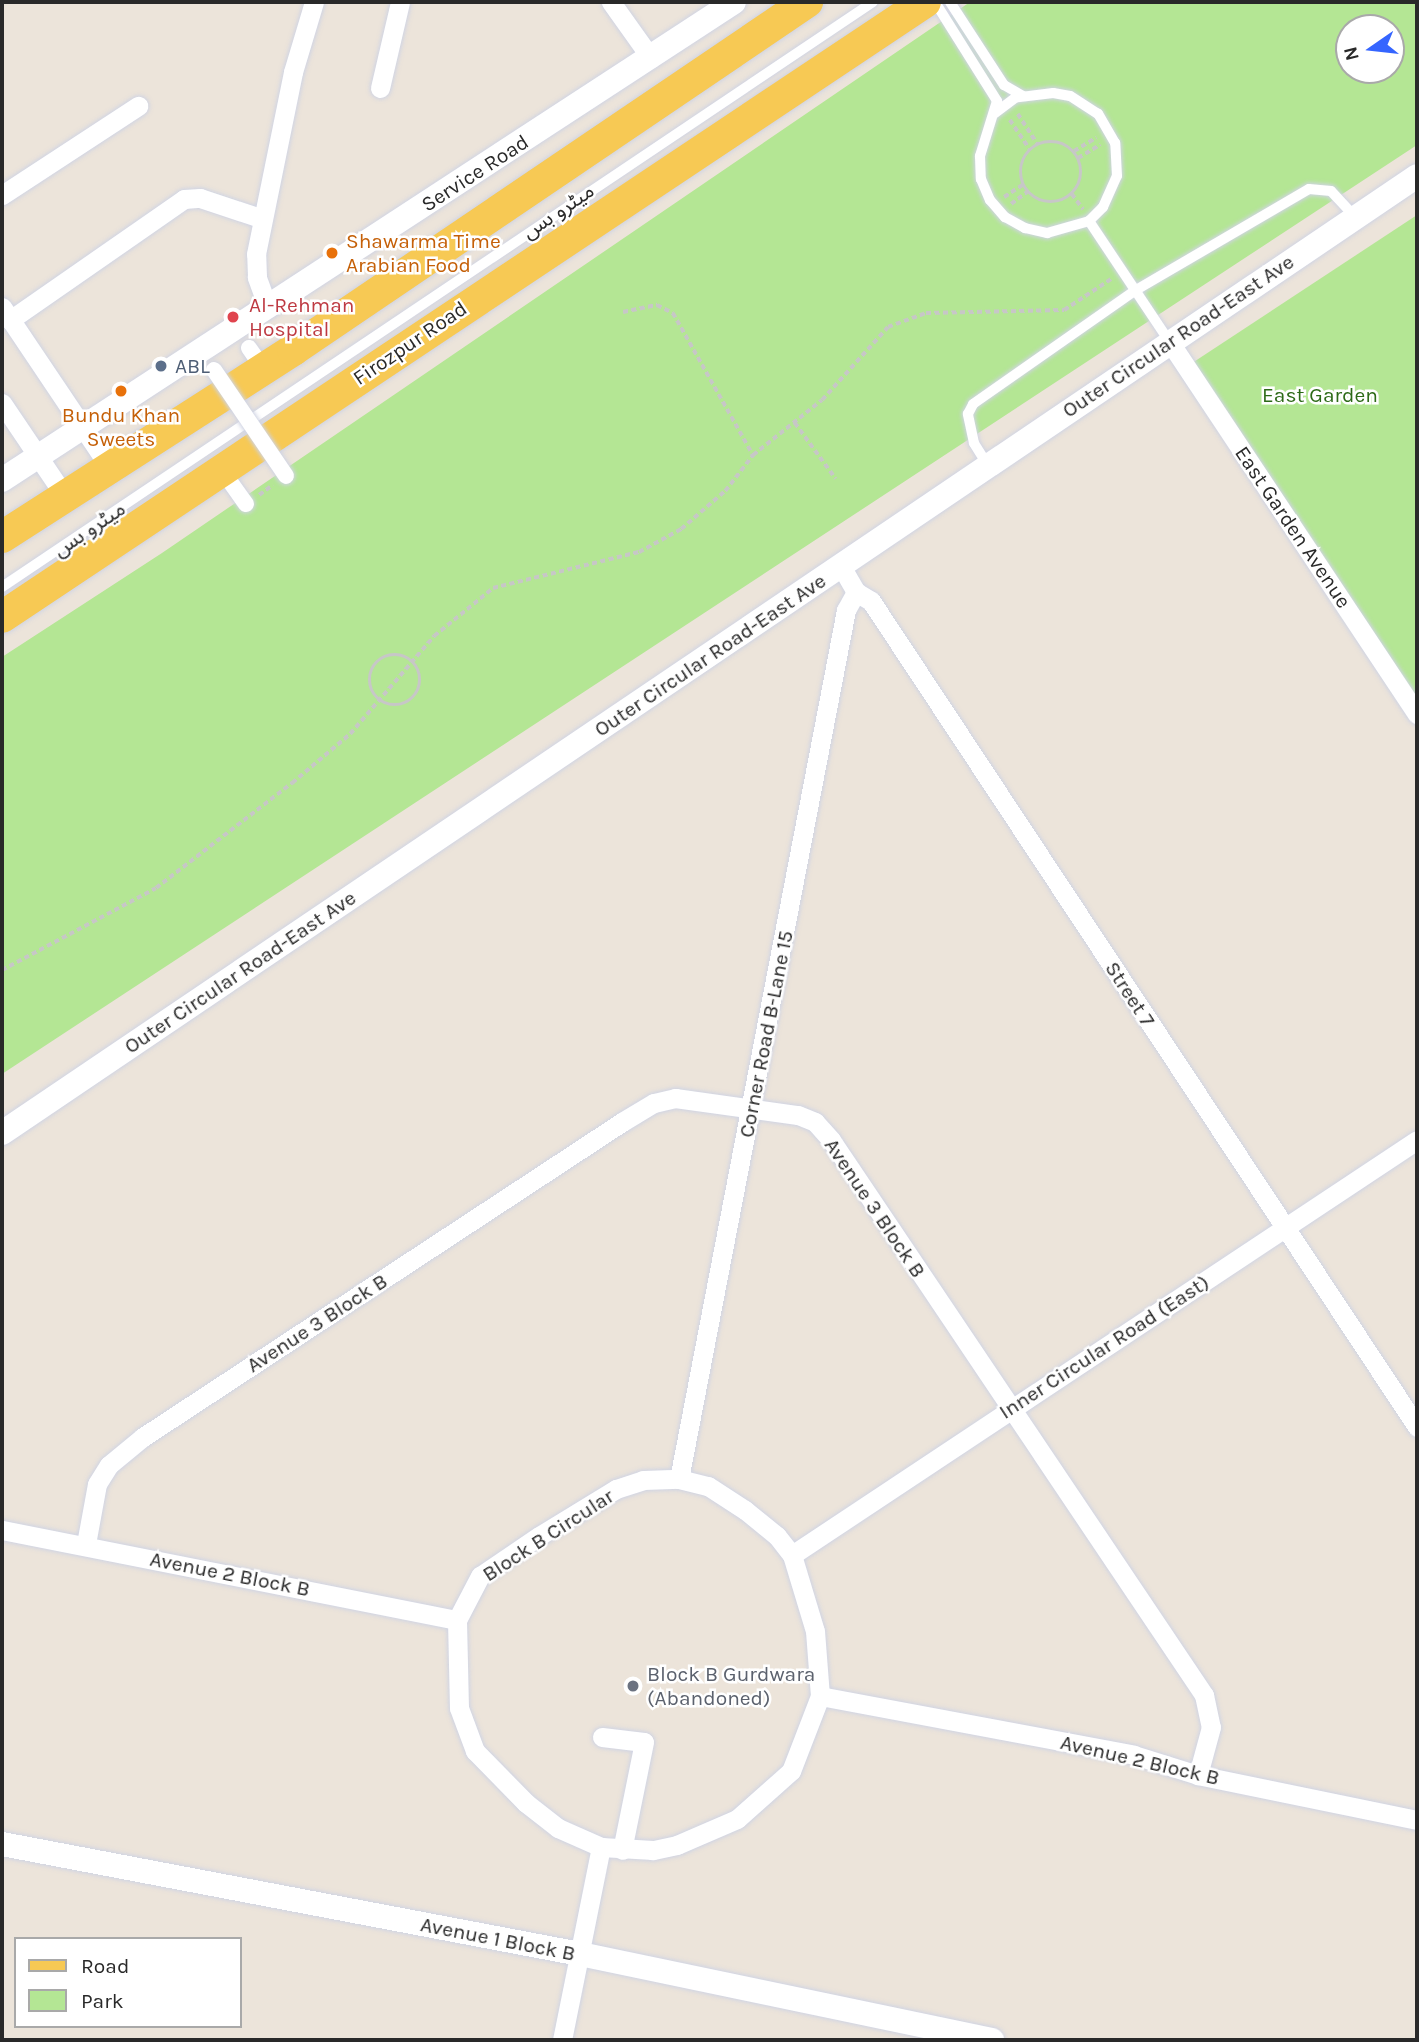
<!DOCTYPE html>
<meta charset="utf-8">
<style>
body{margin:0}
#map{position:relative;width:1419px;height:2042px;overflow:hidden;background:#ece4da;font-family:Karla,"Noto Sans Arabic",sans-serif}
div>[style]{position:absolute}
.green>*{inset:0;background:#b4e694}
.path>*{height:3.5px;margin-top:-1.75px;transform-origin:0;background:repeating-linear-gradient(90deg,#c7c7c7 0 5px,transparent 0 8.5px)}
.path>.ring{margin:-1.75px;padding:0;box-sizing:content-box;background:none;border:3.5px solid #c7c7c7;border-radius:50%}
.roads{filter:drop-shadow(0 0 2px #d0d4e3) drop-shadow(0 0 2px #d0d4e3)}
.service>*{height:10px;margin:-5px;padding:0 5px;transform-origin:5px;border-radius:5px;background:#fff}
.pedestrian>*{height:16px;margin:-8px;padding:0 8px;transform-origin:8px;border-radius:8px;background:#fff}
.minor>*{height:19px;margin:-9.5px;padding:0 9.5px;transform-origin:9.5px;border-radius:9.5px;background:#fff}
.tertiary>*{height:24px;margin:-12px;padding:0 12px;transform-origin:12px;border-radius:12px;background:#fff}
.primary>*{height:32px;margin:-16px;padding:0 16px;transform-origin:16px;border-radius:16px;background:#f7c954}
.bridges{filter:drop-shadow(0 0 2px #d0d4e3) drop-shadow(0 0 2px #d0d4e3)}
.pedestrian-bridge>*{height:16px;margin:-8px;padding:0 8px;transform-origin:8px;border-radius:8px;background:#fff}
.dots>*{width:19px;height:19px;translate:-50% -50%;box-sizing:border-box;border:4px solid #fff;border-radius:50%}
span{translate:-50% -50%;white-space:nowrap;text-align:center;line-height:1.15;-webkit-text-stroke:5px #fff;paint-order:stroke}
.street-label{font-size:21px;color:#292929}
.food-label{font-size:21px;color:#c56008}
.left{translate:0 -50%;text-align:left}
.health-label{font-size:21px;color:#be3a42}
.service-label{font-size:21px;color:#4e5e75}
.park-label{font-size:21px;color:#2c6a16}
.worship-label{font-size:21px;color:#5b616d}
.frame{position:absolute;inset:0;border:4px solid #292929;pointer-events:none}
.legend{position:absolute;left:14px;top:1937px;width:228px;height:91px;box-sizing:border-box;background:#fff;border:2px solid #a9a9a9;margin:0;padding:9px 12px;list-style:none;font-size:21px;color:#292929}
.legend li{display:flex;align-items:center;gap:14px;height:35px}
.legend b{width:35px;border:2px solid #a9a9a9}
.north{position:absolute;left:1335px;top:14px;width:70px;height:70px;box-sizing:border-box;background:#fff;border:2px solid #a9a9a9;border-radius:50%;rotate:256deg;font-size:19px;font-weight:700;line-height:28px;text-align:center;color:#292929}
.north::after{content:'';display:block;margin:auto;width:24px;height:32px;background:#3565ff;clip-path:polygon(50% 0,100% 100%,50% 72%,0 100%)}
</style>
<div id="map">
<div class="green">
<div style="clip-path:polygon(evenodd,970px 2px,1417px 2px,1417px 145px,2px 1074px,2px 657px,162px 553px,970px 2px,1349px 28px,1391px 28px,1391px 70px,1349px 70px,1349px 28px)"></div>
<div style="clip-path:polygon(1417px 215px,1417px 703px,1183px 369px)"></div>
</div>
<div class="path">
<div style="left:1018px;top:114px;width:37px;rotate:57deg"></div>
<div style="left:1010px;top:120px;width:36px;rotate:56deg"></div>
<div class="ring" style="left:1021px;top:142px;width:56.5px;height:56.5px"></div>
<div style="left:1074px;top:151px;width:26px;rotate:-31deg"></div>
<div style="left:1078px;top:158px;width:26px;rotate:-31deg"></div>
<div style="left:1072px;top:194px;width:19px;rotate:54deg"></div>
<div style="left:1004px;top:197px;width:24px;rotate:-33deg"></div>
<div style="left:1011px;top:204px;width:21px;rotate:-37deg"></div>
<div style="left:623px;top:312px;width:35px;rotate:-12deg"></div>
<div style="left:657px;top:305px;width:18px;rotate:27deg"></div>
<div style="left:673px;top:313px;width:163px;rotate:60.6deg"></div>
<div style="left:795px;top:423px;width:69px;rotate:53.8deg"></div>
<div style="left:259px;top:495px;width:17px;rotate:-36deg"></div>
<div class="ring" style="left:370px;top:655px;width:46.5px;height:46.5px"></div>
<div style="left:2px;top:970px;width:174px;rotate:-28deg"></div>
<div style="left:156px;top:888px;width:172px;rotate:-37.7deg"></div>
<div style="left:292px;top:783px;width:76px;rotate:-40.2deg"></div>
<div style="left:350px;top:734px;width:129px;rotate:-49.4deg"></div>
<div style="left:434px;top:636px;width:76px;rotate:-39.1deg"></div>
<div style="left:493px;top:588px;width:150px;rotate:-13.9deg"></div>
<div style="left:639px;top:552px;width:48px;rotate:-28.7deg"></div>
<div style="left:681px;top:529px;width:58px;rotate:-40.8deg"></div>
<div style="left:725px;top:491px;width:46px;rotate:-52.1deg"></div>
<div style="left:753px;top:455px;width:88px;rotate:-38.6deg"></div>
<div style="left:822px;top:400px;width:98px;rotate:-47.9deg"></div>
<div style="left:888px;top:327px;width:40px;rotate:-20.2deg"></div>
<div style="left:926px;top:313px;width:138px;rotate:-1.2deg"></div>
<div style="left:1064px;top:310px;width:56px;rotate:-33.4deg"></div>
</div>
<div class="roads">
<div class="service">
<div style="left:935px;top:2px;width:117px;rotate:57.9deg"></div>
<div style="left:997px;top:101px;width:58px;rotate:107.2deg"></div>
<div style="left:980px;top:156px;width:23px;rotate:88deg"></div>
<div style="left:981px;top:179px;width:23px;rotate:67deg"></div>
<div style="left:990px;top:200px;width:23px;rotate:49deg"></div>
<div style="left:1005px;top:217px;width:23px;rotate:29deg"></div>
<div style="left:1025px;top:228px;width:23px;rotate:13deg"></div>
<div style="left:1047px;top:233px;width:44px;rotate:-15.9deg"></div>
<div style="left:1089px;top:221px;width:20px;rotate:-45deg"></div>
<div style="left:1103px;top:207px;width:34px;rotate:-66deg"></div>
<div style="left:1117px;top:176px;width:33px;rotate:-93deg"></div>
<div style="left:1115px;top:143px;width:34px;rotate:-120deg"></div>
<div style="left:1098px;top:114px;width:33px;rotate:-147deg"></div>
<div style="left:1070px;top:96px;width:17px;rotate:-170deg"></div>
<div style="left:1053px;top:93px;width:38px;rotate:173deg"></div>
<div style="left:1015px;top:98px;width:25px;rotate:143deg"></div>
<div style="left:950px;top:2px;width:99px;rotate:57deg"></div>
<div style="left:1004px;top:85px;width:22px;rotate:30deg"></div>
<div style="left:1089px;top:221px;width:144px;rotate:56.3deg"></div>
<div style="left:987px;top:464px;width:25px;rotate:-122deg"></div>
<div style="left:974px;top:443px;width:30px;rotate:-102deg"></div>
<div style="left:968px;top:414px;width:11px;rotate:-63deg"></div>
<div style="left:973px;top:404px;width:199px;rotate:-35deg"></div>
<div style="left:1136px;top:290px;width:200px;rotate:-30.3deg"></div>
<div style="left:1309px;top:189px;width:22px;rotate:5deg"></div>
<div style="left:1331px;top:191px;width:35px;rotate:47deg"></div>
<div style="left:2px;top:587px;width:1049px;rotate:-33.89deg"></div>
</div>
<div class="pedestrian">
<div style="left:249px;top:348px;width:24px;rotate:55deg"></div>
<div style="left:221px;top:469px;width:43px;rotate:54.5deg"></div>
</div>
<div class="minor">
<div style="left:611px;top:2px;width:69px;rotate:54.5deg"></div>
<div style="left:380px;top:88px;width:88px;rotate:-76.9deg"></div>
<div style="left:2px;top:195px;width:163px;rotate:-33.2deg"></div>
<div style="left:2px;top:307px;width:192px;rotate:56.1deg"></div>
<div style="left:268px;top:308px;width:33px;rotate:-110deg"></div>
<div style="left:257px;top:277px;width:23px;rotate:-92deg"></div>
<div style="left:256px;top:254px;width:186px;rotate:-78.5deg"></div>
<div style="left:293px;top:72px;width:73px;rotate:-73.3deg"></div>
<div style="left:10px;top:320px;width:212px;rotate:-34.8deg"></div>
<div style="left:184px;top:199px;width:16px;rotate:-4deg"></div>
<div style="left:200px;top:198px;width:66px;rotate:18.4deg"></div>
<div style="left:1169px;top:341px;width:448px;rotate:56.4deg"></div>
<div style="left:2px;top:403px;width:111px;rotate:56deg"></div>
<div style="left:841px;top:566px;width:30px;rotate:60deg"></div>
<div style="left:856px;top:592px;width:17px;rotate:31deg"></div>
<div style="left:871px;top:601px;width:990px;rotate:56.53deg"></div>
<div style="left:679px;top:1479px;width:30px;rotate:14deg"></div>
<div style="left:708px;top:1486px;width:44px;rotate:33deg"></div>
<div style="left:745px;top:1510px;width:41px;rotate:39.1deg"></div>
<div style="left:777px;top:1536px;width:24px;rotate:52deg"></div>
<div style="left:792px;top:1555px;width:79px;rotate:73.2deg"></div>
<div style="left:815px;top:1631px;width:65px;rotate:85.6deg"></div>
<div style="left:820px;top:1696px;width:80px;rotate:111.1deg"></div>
<div style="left:791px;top:1771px;width:72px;rotate:138.4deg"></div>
<div style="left:737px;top:1819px;width:65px;rotate:156.6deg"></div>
<div style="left:677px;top:1845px;width:25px;rotate:168deg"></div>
<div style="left:653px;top:1850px;width:52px;rotate:-176.7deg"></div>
<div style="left:601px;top:1847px;width:47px;rotate:-156.2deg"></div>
<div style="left:558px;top:1828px;width:41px;rotate:-142deg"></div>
<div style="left:526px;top:1803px;width:73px;rotate:-134.4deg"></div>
<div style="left:475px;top:1751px;width:46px;rotate:-110.4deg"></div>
<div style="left:459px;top:1708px;width:88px;rotate:-91.3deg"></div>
<div style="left:457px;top:1620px;width:50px;rotate:-62.4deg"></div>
<div style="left:480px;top:1576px;width:71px;rotate:-34.1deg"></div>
<div style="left:539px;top:1536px;width:90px;rotate:-31.4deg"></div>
<div style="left:616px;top:1489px;width:28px;rotate:-18deg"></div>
<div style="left:643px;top:1480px;width:36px;rotate:-2deg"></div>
<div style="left:679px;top:1479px;width:885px;rotate:-79.12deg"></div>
<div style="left:846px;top:610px;width:21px;rotate:-61deg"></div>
<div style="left:2px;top:1530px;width:464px;rotate:11.2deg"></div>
<div style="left:86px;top:1544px;width:61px;rotate:-79.6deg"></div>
<div style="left:97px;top:1484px;width:22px;rotate:-58deg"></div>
<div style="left:109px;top:1465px;width:44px;rotate:-39.5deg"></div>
<div style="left:143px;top:1437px;width:573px;rotate:-33.33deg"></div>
<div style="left:622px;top:1122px;width:37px;rotate:-31deg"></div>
<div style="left:654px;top:1103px;width:22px;rotate:-13deg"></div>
<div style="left:675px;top:1098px;width:124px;rotate:7.9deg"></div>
<div style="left:798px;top:1115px;width:18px;rotate:22deg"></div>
<div style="left:815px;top:1122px;width:24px;rotate:48deg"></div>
<div style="left:831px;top:1140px;width:669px;rotate:56.1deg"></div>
<div style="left:1204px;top:1695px;width:33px;rotate:78deg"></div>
<div style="left:1211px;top:1727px;width:50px;rotate:105.2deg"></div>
<div style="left:792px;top:1555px;width:750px;rotate:-33.58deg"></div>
<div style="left:820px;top:1696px;width:319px;rotate:10.6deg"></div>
<div style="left:1134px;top:1755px;width:67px;rotate:17.4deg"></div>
<div style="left:1198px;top:1775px;width:224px;rotate:11.6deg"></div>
<div style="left:602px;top:1737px;width:42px;rotate:6.8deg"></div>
<div style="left:644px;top:1742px;width:110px;rotate:101.5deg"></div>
<div style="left:562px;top:2040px;width:197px;rotate:-78.6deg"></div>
</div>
<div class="tertiary">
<div style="left:2px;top:480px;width:874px;rotate:-33.14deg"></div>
<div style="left:2px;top:1133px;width:1708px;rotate:-34.07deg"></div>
<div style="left:2px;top:1844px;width:588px;rotate:10.78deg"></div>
<div style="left:580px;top:1954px;width:421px;rotate:11.8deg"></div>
</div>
<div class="primary">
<div style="left:2px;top:537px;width:346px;rotate:-32.7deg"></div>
<div style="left:293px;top:350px;width:621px;rotate:-34.1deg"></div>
<div style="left:2px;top:617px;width:1109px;rotate:-33.68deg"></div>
</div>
</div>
<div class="bridges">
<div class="pedestrian-bridge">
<div style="left:214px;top:370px;width:128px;rotate:55.8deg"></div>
</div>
</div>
<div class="dots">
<div style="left:332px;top:253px;background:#e8710a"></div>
<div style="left:233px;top:317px;background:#e0444e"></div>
<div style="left:161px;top:366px;background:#5c6f8a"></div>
<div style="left:121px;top:391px;background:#e8710a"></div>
<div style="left:633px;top:1686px;background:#6b7280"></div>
</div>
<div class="street-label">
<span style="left:475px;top:173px;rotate:-33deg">Service Road</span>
<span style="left:558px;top:211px;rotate:-34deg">میٹرو بس</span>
<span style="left:1178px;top:336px;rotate:-34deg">Outer Circular Road-East Ave</span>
<span style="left:410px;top:343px;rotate:-34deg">Firozpur Road</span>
<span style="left:1293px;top:527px;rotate:56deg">East Garden Avenue</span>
<span style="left:89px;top:529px;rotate:-34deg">میٹرو بس</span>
<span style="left:710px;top:655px;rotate:-34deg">Outer Circular Road-East Ave</span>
<span style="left:240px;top:972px;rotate:-34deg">Outer Circular Road-East Ave</span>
<span style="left:1130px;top:994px;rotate:57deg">Street 7</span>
<span style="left:766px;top:1034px;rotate:-79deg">Corner Road B-Lane 15</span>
<span style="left:875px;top:1208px;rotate:56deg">Avenue 3 Block B</span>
<span style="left:317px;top:1323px;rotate:-33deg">Avenue 3 Block B</span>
<span style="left:1104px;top:1347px;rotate:-33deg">Inner Circular Road (East)</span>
<span style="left:548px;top:1535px;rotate:-33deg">Block B Circular</span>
<span style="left:230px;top:1574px;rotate:11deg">Avenue 2 Block B</span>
<span style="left:1140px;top:1760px;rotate:13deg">Avenue 2 Block B</span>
<span style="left:498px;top:1939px;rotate:11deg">Avenue 1 Block B</span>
</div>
<div class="food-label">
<span class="left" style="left:346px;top:253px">Shawarma Time<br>Arabian Food</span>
<span style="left:121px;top:427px">Bundu Khan<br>Sweets</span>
</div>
<div class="health-label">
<span class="left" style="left:249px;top:317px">Al-Rehman<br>Hospital</span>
</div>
<div class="service-label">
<span class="left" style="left:175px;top:366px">ABL</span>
</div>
<div class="park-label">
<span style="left:1320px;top:395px">East Garden</span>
</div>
<div class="worship-label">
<span class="left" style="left:647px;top:1686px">Block B Gurdwara<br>(Abandoned)</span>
</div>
<div class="frame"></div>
<ul class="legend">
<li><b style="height:9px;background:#f7c954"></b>Road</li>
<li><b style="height:19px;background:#b4e694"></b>Park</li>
</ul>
<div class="north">N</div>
</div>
